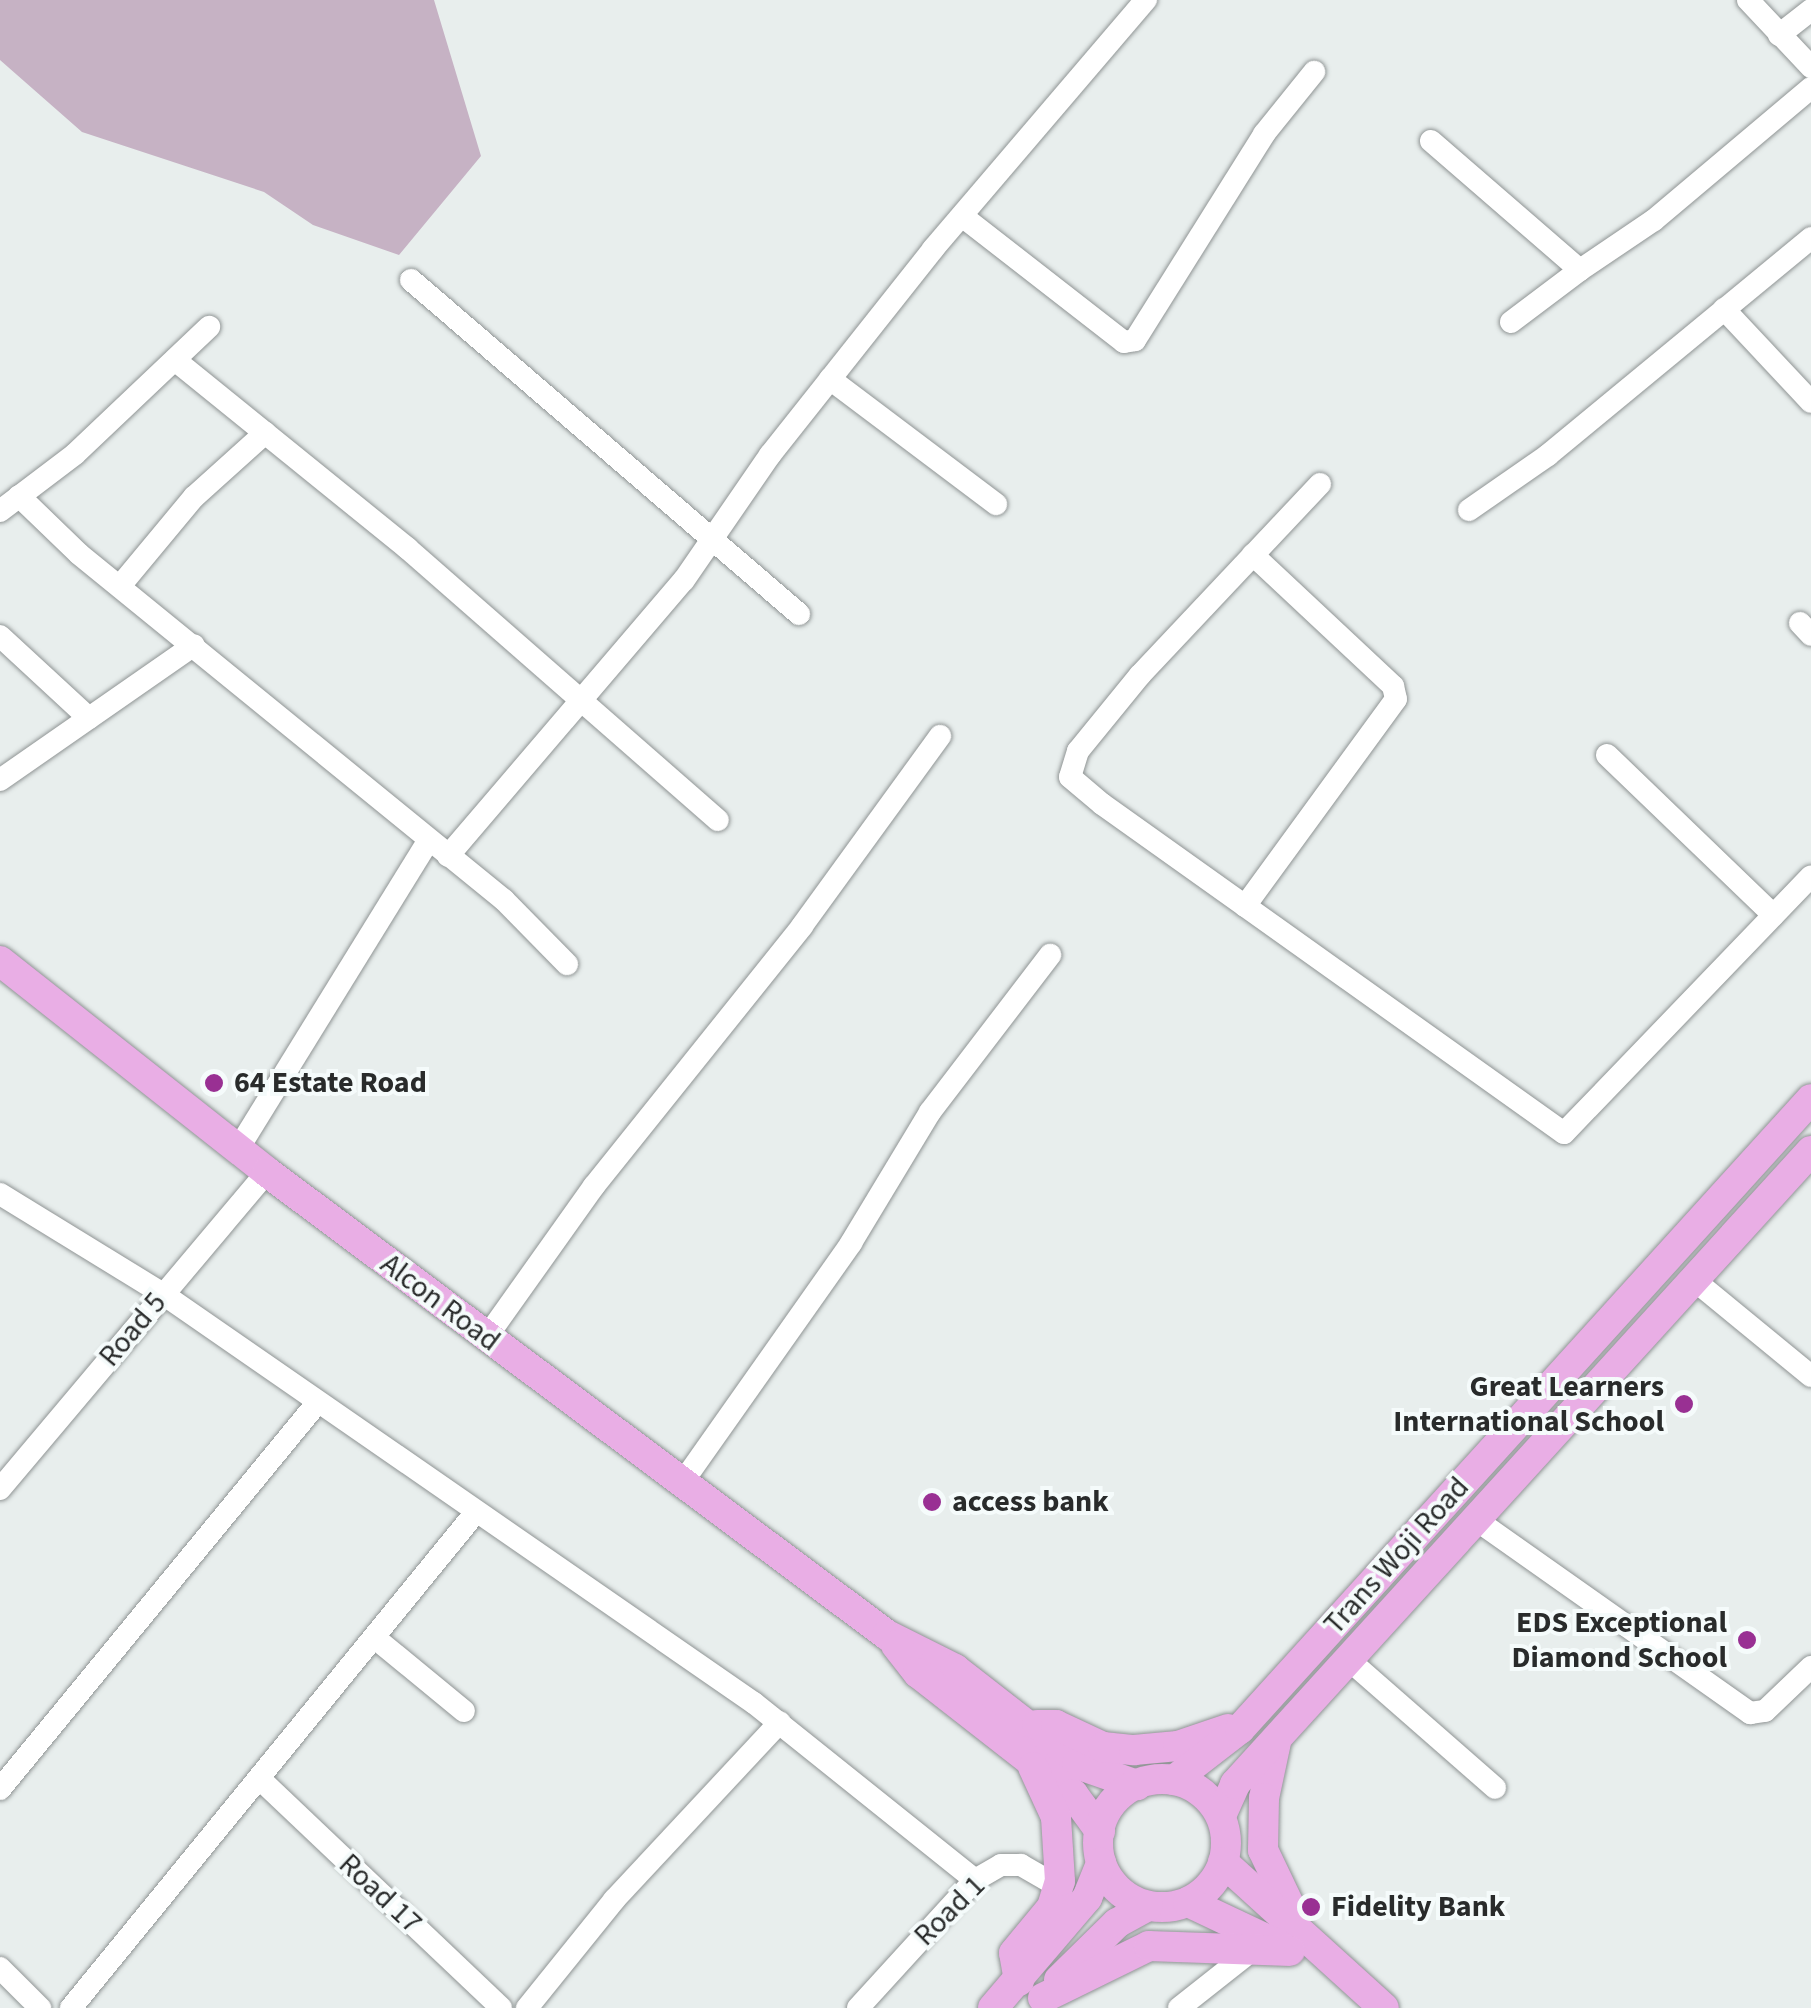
<!DOCTYPE html>
<style>
body{margin:0}
#map{position:relative;width:1811px;height:2008px;overflow:hidden;background:#e8eeed;font-family:"Source Sans 3",sans-serif}
div>[style]{position:absolute}
.green>*{inset:0;background:#c6b2c4}
.roads{filter:drop-shadow(0 0 2px #8f9494) drop-shadow(0 0 2px #8f9494)}
.minor>*{height:22px;margin:-11px;padding:0 11px;transform-origin:11px;border-radius:11px;background:#fff}
.major>*{height:30px;margin:-15px;padding:0 15px;transform-origin:15px;border-radius:15px;background:#e9aee5}
.major>.ring{margin:-15px;padding:0;box-sizing:content-box;background:none;border:30px solid #e9aee5;border-radius:50%}
.dots>*{width:28px;height:28px;translate:-50% -50%;box-sizing:border-box;border:5px solid #f5fbfb;border-radius:50%}
span{translate:-50% -50%;white-space:nowrap;text-align:center;line-height:1.15;-webkit-text-stroke:8px #f5fbfb;paint-order:stroke}
.poi-label{font-size:30px;color:#292b2b;font-weight:700}
.left{translate:0 -50%;text-align:left}
.right{translate:-100% -50%;text-align:right}
.street-label{font-size:30px;color:#292b2b}
</style>
<div id="map">
<div class="green">
<div style="clip-path:polygon(0 0,434px 0,481px 156px,399px 255px,313px 225px,264px 192px,82px 132px,0 60px)"></div>
</div>
<div class="roads">
<div class="minor">
<div style="left:1748px;top:0;width:92px;rotate:46.8deg"></div>
<div style="left:1779px;top:35px;width:41px;rotate:-38deg"></div>
<div style="left:1431px;top:141px;width:197px;rotate:40.9deg"></div>
<div style="left:1580px;top:270px;width:89px;rotate:-34deg"></div>
<div style="left:1654px;top:220px;width:205px;rotate:-40.1deg"></div>
<div style="left:962px;top:216px;width:205px;rotate:37.9deg"></div>
<div style="left:1124px;top:342px;width:11px;rotate:-10deg"></div>
<div style="left:1135px;top:340px;width:243px;rotate:-57.9deg"></div>
<div style="left:1264px;top:134px;width:80px;rotate:-51.1deg"></div>
<div style="left:411px;top:280px;width:512px;rotate:40.72deg"></div>
<div style="left:1724px;top:309px;width:127px;rotate:46.9deg"></div>
<div style="left:1511px;top:322px;width:86px;rotate:-37deg"></div>
<div style="left:175px;top:360px;width:299px;rotate:39deg"></div>
<div style="left:407px;top:548px;width:413px;rotate:41.2deg"></div>
<div style="left:830px;top:379px;width:208px;rotate:37deg"></div>
<div style="left:1320px;top:484px;width:262px;rotate:133.3deg"></div>
<div style="left:1140px;top:675px;width:98px;rotate:129.2deg"></div>
<div style="left:1078px;top:751px;width:27px;rotate:107deg"></div>
<div style="left:1070px;top:777px;width:42px;rotate:40.2deg"></div>
<div style="left:1102px;top:804px;width:567px;rotate:35.46deg"></div>
<div style="left:1564px;top:1133px;width:356px;rotate:-46.1deg"></div>
<div style="left:19px;top:496px;width:83px;rotate:44deg"></div>
<div style="left:79px;top:554px;width:548px;rotate:39.15deg"></div>
<div style="left:504px;top:900px;width:90px;rotate:45.5deg"></div>
<div style="left:1469px;top:510px;width:96px;rotate:-34.8deg"></div>
<div style="left:1548px;top:455px;width:341px;rotate:-39.5deg"></div>
<div style="left:0;top:511px;width:94px;rotate:-37.2deg"></div>
<div style="left:75px;top:454px;width:185px;rotate:-43.5deg"></div>
<div style="left:120px;top:586px;width:116px;rotate:-50.3deg"></div>
<div style="left:194px;top:497px;width:96px;rotate:-42deg"></div>
<div style="left:1800px;top:623px;width:16px;rotate:47deg"></div>
<div style="left:0;top:636px;width:121px;rotate:42.7deg"></div>
<div style="left:1607px;top:755px;width:231px;rotate:43.9deg"></div>
<div style="left:0;top:780px;width:236px;rotate:-34.8deg"></div>
<div style="left:448px;top:856px;width:363px;rotate:-49.5deg"></div>
<div style="left:684px;top:580px;width:152px;rotate:-55.5deg"></div>
<div style="left:770px;top:455px;width:263px;rotate:-51.6deg"></div>
<div style="left:933px;top:249px;width:328px;rotate:-49.5deg"></div>
<div style="left:1245px;top:906px;width:256px;rotate:-53.9deg"></div>
<div style="left:1396px;top:699px;width:13px;rotate:-103deg"></div>
<div style="left:1393px;top:686px;width:192px;rotate:-136.9deg"></div>
<div style="left:238px;top:1149px;width:362px;rotate:-58.3deg"></div>
<div style="left:0;top:1194px;width:191px;rotate:31.5deg"></div>
<div style="left:163px;top:1294px;width:719px;rotate:34.69deg"></div>
<div style="left:754px;top:1703px;width:283px;rotate:38.7deg"></div>
<div style="left:1694px;top:1280px;width:151px;rotate:39.4deg"></div>
<div style="left:486px;top:1338px;width:186px;rotate:-54.6deg"></div>
<div style="left:594px;top:1186px;width:333px;rotate:-51.3deg"></div>
<div style="left:802px;top:926px;width:235px;rotate:-54deg"></div>
<div style="left:682px;top:1483px;width:294px;rotate:-54.8deg"></div>
<div style="left:851px;top:1243px;width:153px;rotate:-58.9deg"></div>
<div style="left:930px;top:1112px;width:198px;rotate:-52.6deg"></div>
<div style="left:0;top:1489px;width:414px;rotate:-49.9deg"></div>
<div style="left:1475px;top:1519px;width:337px;rotate:35.2deg"></div>
<div style="left:1750px;top:1713px;width:15px;rotate:-8deg"></div>
<div style="left:1765px;top:1711px;width:64px;rotate:-43.7deg"></div>
<div style="left:375px;top:1638px;width:115px;rotate:39.4deg"></div>
<div style="left:1349px;top:1660px;width:194px;rotate:41.2deg"></div>
<div style="left:260px;top:1779px;width:332px;rotate:43.5deg"></div>
<div style="left:0;top:1789px;width:499px;rotate:-50.6deg"></div>
<div style="left:0;top:1968px;width:57px;rotate:45deg"></div>
<div style="left:71px;top:2008px;width:640px;rotate:-50.77deg"></div>
<div style="left:527px;top:2008px;width:139px;rotate:-51.1deg"></div>
<div style="left:614px;top:1900px;width:243px;rotate:-47deg"></div>
<div style="left:858px;top:2008px;width:173px;rotate:-47.6deg"></div>
<div style="left:975px;top:1880px;width:30px;rotate:-30deg"></div>
<div style="left:1001px;top:1865px;width:20px"></div>
<div style="left:1021px;top:1865px;width:44px;rotate:30.1deg"></div>
<div style="left:1179px;top:2008px;width:97px;rotate:-38.3deg"></div>
</div>
<div class="major">
<div style="left:0;top:961px;width:340px;rotate:38.3deg"></div>
<div style="left:267px;top:1172px;width:774px;rotate:36.75deg"></div>
<div style="left:887px;top:1635px;width:76px;rotate:26.6deg"></div>
<div style="left:955px;top:1669px;width:155px;rotate:37.9deg"></div>
<div style="left:1077px;top:1764px;width:64px;rotate:19.3deg"></div>
<div style="left:896px;top:1645px;width:36px;rotate:52deg"></div>
<div style="left:918px;top:1673px;width:197px;rotate:38deg"></div>
<div style="left:1073px;top:1794px;width:46px;rotate:53.9deg"></div>
<div style="left:1037px;top:1725px;width:19px"></div>
<div style="left:1056px;top:1725px;width:52px;rotate:25.1deg"></div>
<div style="left:1103px;top:1747px;width:31px;rotate:6deg"></div>
<div style="left:1134px;top:1750px;width:44px;rotate:-5.2deg"></div>
<div style="left:1178px;top:1746px;width:53px;rotate:-18.8deg"></div>
<div style="left:1276px;top:1742px;width:57px;rotate:102.1deg"></div>
<div style="left:1264px;top:1798px;width:52px;rotate:91.1deg"></div>
<div style="left:1263px;top:1850px;width:74px;rotate:64.5deg"></div>
<div class="ring" style="left:1098px;top:1779px;width:98px;height:98px"></div>
<div style="left:1174px;top:1780px;width:83px;rotate:-37.7deg"></div>
<div style="left:1240px;top:1729px;width:850px;rotate:-47.81deg"></div>
<div style="left:1221px;top:1816px;width:35px;rotate:-66deg"></div>
<div style="left:1235px;top:1784px;width:856px;rotate:-47.7deg"></div>
<div style="left:1223px;top:1862px;width:217px;rotate:42.2deg"></div>
<div style="left:1188px;top:1902px;width:103px;rotate:25.3deg"></div>
<div style="left:1059px;top:1980px;width:81px;rotate:-44.5deg"></div>
<div style="left:1117px;top:1923px;width:35px;rotate:-29deg"></div>
<div style="left:1019px;top:1981px;width:28px;rotate:-100deg"></div>
<div style="left:1014px;top:1953px;width:60px;rotate:-50.4deg"></div>
<div style="left:1052px;top:1907px;width:27px;rotate:-73deg"></div>
<div style="left:1060px;top:1881px;width:64px;rotate:-93.6deg"></div>
<div style="left:1056px;top:1817px;width:55px;rotate:-114.7deg"></div>
<div style="left:1043px;top:1998px;width:118px;rotate:-26.1deg"></div>
<div style="left:1149px;top:1946px;width:141px;rotate:2deg"></div>
<div style="left:993px;top:2008px;width:145px;rotate:-49.5deg"></div>
<div style="left:1087px;top:1898px;width:38px;rotate:-68deg"></div>
</div>
</div>
<div class="dots">
<div style="left:214px;top:1083px;background:#993093"></div>
<div style="left:1684px;top:1404px;background:#993093"></div>
<div style="left:932px;top:1502px;background:#993093"></div>
<div style="left:1747px;top:1640px;background:#993093"></div>
<div style="left:1311px;top:1907px;background:#993093"></div>
</div>
<div class="poi-label">
<span class="left" style="left:234px;top:1083px">64 Estate Road</span>
<span class="right" style="left:1664px;top:1404px">Great Learners<br>International School</span>
<span class="left" style="left:952px;top:1502px">access bank</span>
<span class="right" style="left:1727px;top:1640px">EDS Exceptional<br>Diamond School</span>
<span class="left" style="left:1331px;top:1907px">Fidelity Bank</span>
</div>
<div class="street-label">
<span style="left:440px;top:1303px;rotate:37deg">Alcon Road</span>
<span style="left:133px;top:1330px;rotate:-50deg">Road 5</span>
<span style="left:1397px;top:1556px;rotate:-48deg">Trans Woji Road</span>
<span style="left:380px;top:1894px;rotate:43deg">Road 17</span>
<span style="left:950px;top:1911px;rotate:-45deg">Road 1</span>
</div>
</div>
